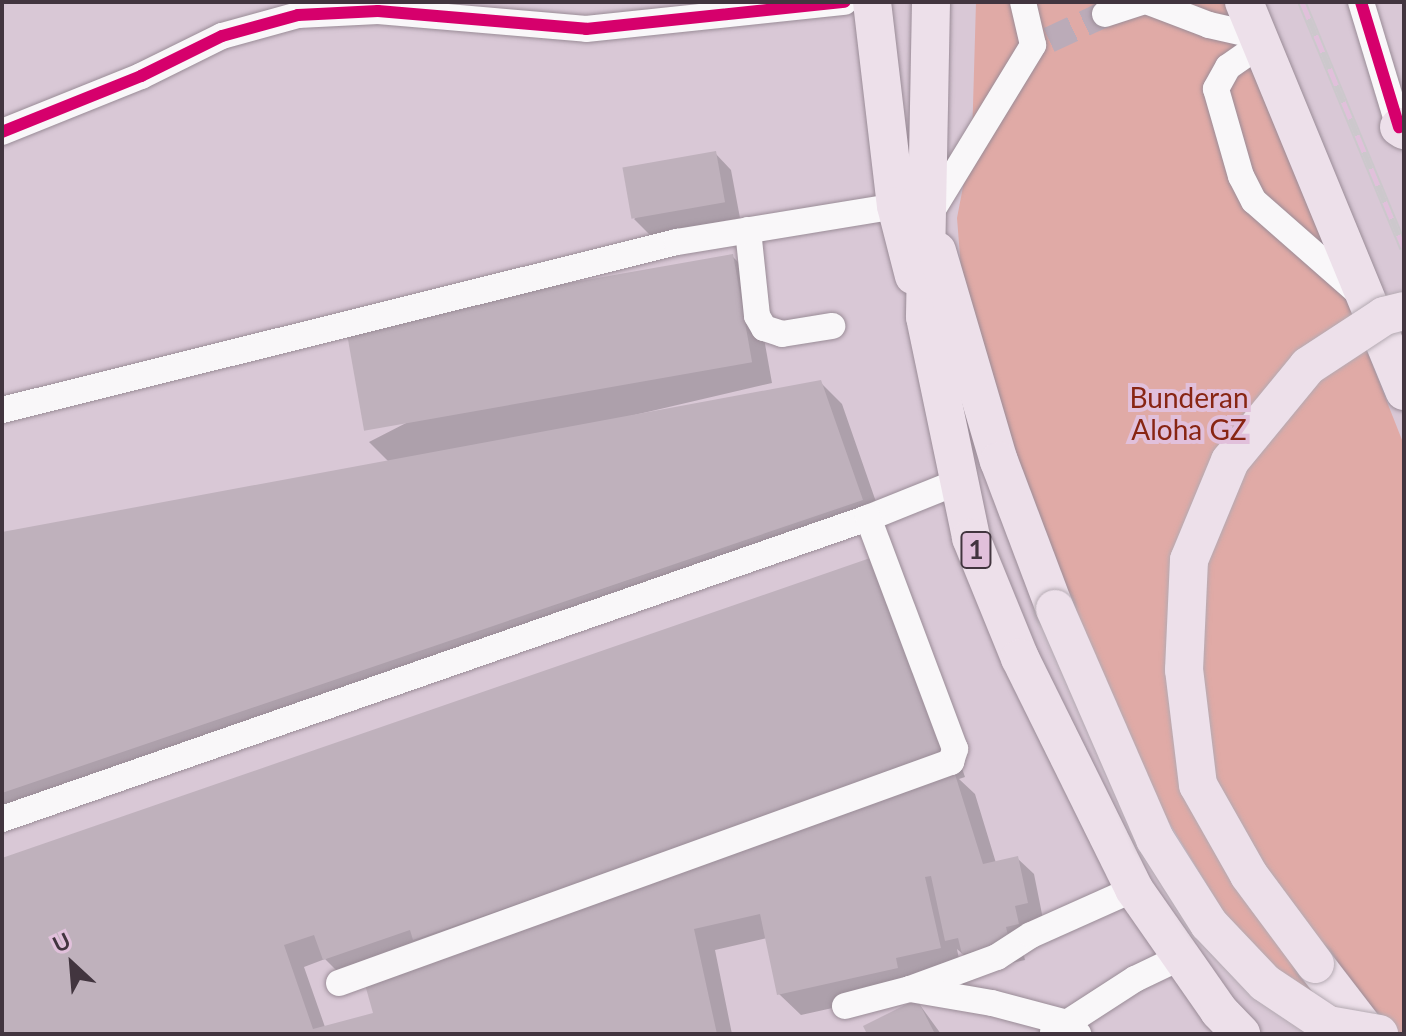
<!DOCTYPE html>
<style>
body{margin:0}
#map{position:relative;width:1406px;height:1036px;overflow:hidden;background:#d9c8d6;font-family:Lato,sans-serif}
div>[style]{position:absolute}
.green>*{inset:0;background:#e0aaa6}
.shadow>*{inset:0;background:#0003}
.building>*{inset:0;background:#bfb1bc;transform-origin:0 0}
.minor-tunnel>*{height:26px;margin-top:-13px;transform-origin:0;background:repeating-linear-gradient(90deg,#bbabb8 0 26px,transparent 0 39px)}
.roads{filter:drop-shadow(0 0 2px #9a8c97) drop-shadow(0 0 2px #9a8c97)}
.minor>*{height:26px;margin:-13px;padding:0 13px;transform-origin:13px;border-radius:13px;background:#f9f7f9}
.highway>*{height:38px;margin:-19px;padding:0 19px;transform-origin:19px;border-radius:19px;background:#ede0ea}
.rail>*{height:9px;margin-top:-4.5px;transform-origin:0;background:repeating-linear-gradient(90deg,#e1c0db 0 18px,#ccc8cc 0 36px);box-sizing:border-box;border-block:2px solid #ccc8cc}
.bridges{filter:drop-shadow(0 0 2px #b4aab2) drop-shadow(0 0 2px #b4aab2)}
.highway-bridge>*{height:38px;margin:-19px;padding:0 19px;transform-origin:19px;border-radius:19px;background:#ede0ea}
.cycleway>*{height:12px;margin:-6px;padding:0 6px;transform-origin:6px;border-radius:6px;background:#d6006c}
span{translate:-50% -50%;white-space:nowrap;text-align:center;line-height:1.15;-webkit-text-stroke:8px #e1c0db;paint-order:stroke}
.shield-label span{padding:2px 6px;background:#e1c0db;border:2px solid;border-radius:6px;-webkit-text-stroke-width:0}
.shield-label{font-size:26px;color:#42353f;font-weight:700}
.park-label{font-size:28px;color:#882513}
.frame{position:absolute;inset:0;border:4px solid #42353f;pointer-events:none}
.north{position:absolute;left:32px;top:924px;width:80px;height:80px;-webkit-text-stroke:6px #e1c0db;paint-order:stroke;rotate:334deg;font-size:22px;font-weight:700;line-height:32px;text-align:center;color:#42353f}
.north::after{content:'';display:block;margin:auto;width:28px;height:36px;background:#42353f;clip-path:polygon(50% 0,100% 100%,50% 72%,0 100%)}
</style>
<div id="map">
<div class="green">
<div style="clip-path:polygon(976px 2px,1227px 2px,1244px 39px,1404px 445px,1404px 1034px,1341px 1034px,1299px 994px,1223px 911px,1117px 737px,965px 319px,957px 218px,972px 140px)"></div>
</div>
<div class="shadow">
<div style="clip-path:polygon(715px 153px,731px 170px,740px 218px,650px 235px,634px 219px)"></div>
<div style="clip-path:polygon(732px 256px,753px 277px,772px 383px,596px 424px,820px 382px,842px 404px,883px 522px,2px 821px,2px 534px,389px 462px,369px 442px)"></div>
<div style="clip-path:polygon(evenodd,897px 579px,965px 777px,959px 779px,975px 794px,996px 863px,1017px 858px,1034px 874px,1043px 919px,1021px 943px,1025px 960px,980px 970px,957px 949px,961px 969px,918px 989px,801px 1015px,779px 994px,767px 938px,715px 950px,732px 1034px,2px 1034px,2px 860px,897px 579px,325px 959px,346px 980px,366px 982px,376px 1014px,325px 1027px,304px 967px,325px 959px)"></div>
<div style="clip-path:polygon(917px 1001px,941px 1034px,870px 1034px)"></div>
</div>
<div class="building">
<div style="left:716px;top:151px;width:52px;height:95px;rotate:80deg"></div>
<div style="left:733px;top:254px;width:110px;height:394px;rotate:80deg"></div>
<div style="clip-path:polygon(821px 380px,863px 500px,2px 793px,2px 532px)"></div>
<div style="clip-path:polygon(876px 556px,945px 756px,413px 940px,410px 930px,323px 960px,314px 935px,284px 945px,313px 1029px,373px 1013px,364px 981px,954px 771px,983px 864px,1018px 856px,1028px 903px,1015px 906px,1019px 924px,1006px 927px,1010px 944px,962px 954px,958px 938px,945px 941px,931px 876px,925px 877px,941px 948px,896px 958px,898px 968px,777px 995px,760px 914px,694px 929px,717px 1034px,2px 1034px,2px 858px)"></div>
<div style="clip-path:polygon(917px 999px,935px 1034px,867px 1034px,863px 1026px)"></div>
</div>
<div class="minor-tunnel">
<div style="left:1049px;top:40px;width:62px;rotate:-24.9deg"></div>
</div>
<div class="roads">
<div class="minor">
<div style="left:1149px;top:2px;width:64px;rotate:21deg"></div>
<div style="left:1209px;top:25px;width:50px;rotate:12.7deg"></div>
<div style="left:1361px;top:2px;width:131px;rotate:73.1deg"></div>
<div style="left:1105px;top:14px;width:38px;rotate:-18deg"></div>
<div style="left:1261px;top:44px;width:40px;rotate:145.1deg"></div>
<div style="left:1228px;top:67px;width:25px;rotate:119deg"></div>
<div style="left:1216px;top:89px;width:91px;rotate:74deg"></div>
<div style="left:1241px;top:176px;width:28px;rotate:63deg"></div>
<div style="left:1254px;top:201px;width:144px;rotate:41.3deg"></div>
<div style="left:2px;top:132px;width:150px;rotate:-21.9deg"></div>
<div style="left:141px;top:76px;width:90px;rotate:-26.3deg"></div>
<div style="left:222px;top:36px;width:79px;rotate:-15.4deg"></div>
<div style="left:298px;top:15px;width:80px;rotate:-2.9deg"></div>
<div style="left:378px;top:11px;width:209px;rotate:4.9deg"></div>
<div style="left:586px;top:29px;width:260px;rotate:-6deg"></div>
<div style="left:930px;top:214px;width:198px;rotate:-58.6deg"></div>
<div style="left:1033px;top:45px;width:44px;rotate:-103.1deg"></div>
<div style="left:748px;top:230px;width:86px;rotate:84deg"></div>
<div style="left:757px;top:316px;width:14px;rotate:60deg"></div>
<div style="left:764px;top:328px;width:19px;rotate:18deg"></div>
<div style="left:782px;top:334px;width:51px;rotate:-9.1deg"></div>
<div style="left:2px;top:410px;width:696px;rotate:-13.98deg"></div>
<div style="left:677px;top:242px;width:222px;rotate:-9.3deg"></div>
<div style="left:2px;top:819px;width:917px;rotate:-19.17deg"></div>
<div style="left:868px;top:518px;width:99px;rotate:-21.9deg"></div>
<div style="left:339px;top:983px;width:651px;rotate:-19.86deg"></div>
<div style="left:951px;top:762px;width:14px;rotate:-73deg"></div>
<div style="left:955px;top:749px;width:247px;rotate:-110.6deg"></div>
<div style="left:910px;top:989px;width:93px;rotate:-20.2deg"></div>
<div style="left:997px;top:957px;width:40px;rotate:-32.9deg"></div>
<div style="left:1031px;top:935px;width:113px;rotate:-24.1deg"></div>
<div style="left:845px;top:1006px;width:67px;rotate:-14.7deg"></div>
<div style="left:910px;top:989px;width:83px;rotate:9.7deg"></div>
<div style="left:992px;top:1003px;width:78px;rotate:14.9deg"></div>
<div style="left:1067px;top:1023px;width:16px;rotate:45deg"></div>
<div style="left:1053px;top:1032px;width:98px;rotate:-32.9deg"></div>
<div style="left:1135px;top:979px;width:51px;rotate:-25.6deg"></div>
</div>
<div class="highway">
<div style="left:872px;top:2px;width:205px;rotate:83.3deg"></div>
<div style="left:896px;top:206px;width:72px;rotate:75.6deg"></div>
<div style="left:931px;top:2px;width:315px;rotate:91.1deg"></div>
<div style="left:925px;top:317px;width:226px;rotate:78.2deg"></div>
<div style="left:971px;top:538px;width:130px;rotate:67.8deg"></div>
<div style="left:1020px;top:658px;width:258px;rotate:63.7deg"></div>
<div style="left:1134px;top:889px;width:149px;rotate:55.1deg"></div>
<div style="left:1219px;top:1011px;width:32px;rotate:46deg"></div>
<div style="left:1244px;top:2px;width:421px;rotate:67.6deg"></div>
<div style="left:1399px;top:127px;width:6px;rotate:31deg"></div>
<div style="left:937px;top:251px;width:219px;rotate:73.6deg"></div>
<div style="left:999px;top:461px;width:158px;rotate:69.3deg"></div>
<div style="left:1315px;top:964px;width:88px;rotate:52.4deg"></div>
</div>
</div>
<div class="rail">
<div style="left:1302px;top:2px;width:266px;rotate:67.5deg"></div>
</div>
<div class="bridges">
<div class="highway-bridge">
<div style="left:1055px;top:609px;width:251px;rotate:66.5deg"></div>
<div style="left:1155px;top:839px;width:101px;rotate:57.6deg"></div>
<div style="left:1209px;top:924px;width:81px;rotate:46.5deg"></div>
<div style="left:1265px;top:983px;width:76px;rotate:33.7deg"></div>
<div style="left:1328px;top:1025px;width:52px;rotate:10deg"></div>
<div style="left:1315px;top:964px;width:111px;rotate:-126.6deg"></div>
<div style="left:1249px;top:875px;width:103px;rotate:-119.5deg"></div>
<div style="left:1198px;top:785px;width:116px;rotate:-96.9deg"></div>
<div style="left:1184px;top:670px;width:110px;rotate:-87.4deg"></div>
<div style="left:1189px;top:560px;width:107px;rotate:-67.5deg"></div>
<div style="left:1230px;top:461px;width:123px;rotate:-50.6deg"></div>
<div style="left:1308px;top:366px;width:91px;rotate:-33.3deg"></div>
<div style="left:1384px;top:316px;width:21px;rotate:-14deg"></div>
</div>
</div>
<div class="cycleway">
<div style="left:1361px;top:2px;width:131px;rotate:73.1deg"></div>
<div style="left:2px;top:132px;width:150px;rotate:-21.9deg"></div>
<div style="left:141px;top:76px;width:90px;rotate:-26.3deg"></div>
<div style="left:222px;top:36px;width:79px;rotate:-15.4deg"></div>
<div style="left:298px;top:15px;width:80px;rotate:-2.9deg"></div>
<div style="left:378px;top:11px;width:209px;rotate:4.9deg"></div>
<div style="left:586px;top:29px;width:260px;rotate:-6deg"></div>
</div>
<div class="shield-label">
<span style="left:976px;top:550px">1</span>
</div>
<div class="park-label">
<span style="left:1189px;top:413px">Bunderan<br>Aloha GZ</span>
</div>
<div class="frame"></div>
<div class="north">U</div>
</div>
